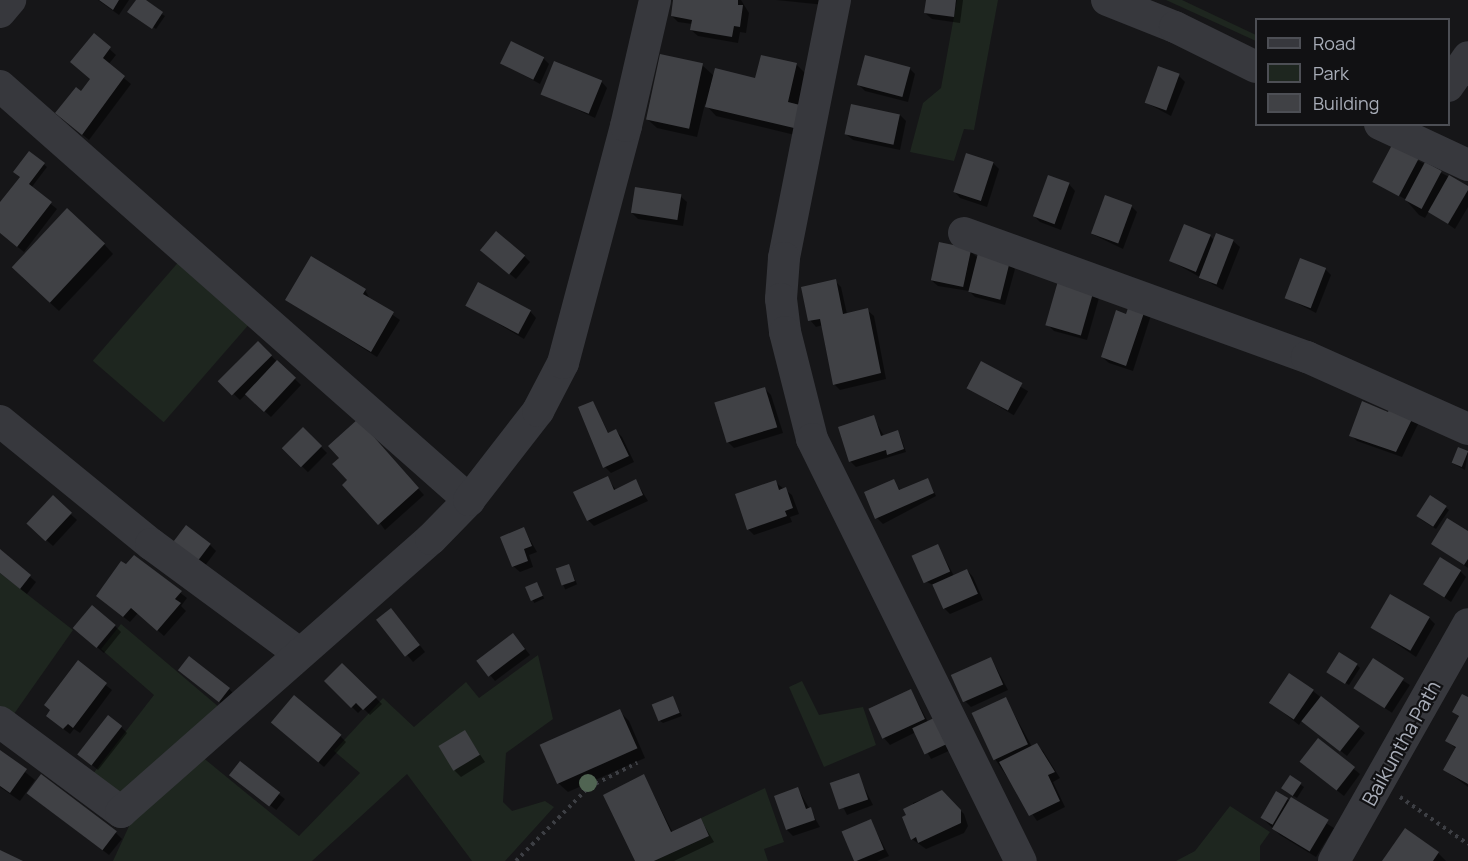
<!DOCTYPE html>
<style>
body{margin:0}
#map{position:relative;width:1468px;height:861px;overflow:hidden;background:#161618;font-family:Manrope,sans-serif}
div>[style]{position:absolute}
.green>*{inset:0;background:#1e261f;transform-origin:0 0}
.shadow>*{inset:0;background:#0007;transform-origin:0 0}
.building>*{inset:0;background:#404145;transform-origin:0 0}
.path>*{height:4px;margin-top:-2px;transform-origin:0;background:repeating-linear-gradient(90deg,#3d3f44 0 3px,transparent 0 7.5px)}
.minor>*{height:32px;margin:-16px;padding:0 16px;transform-origin:16px;border-radius:16px;background:#37383d}
.trees>*{width:18px;height:18px;margin:-9px;border-radius:50%;background:#506452}
span{translate:-50% -50%;white-space:nowrap;text-align:center;line-height:1.15;-webkit-text-stroke:4.5px #111113;paint-order:stroke}
.street-label{font-size:20px;color:#a8adb8}
.legend{position:absolute;left:1255px;top:18px;width:195px;height:108px;box-sizing:border-box;background:#111113;border:2px solid #4d4f55;margin:0;padding:8px 10px;list-style:none;font-size:18px;color:#a8adb8}
.legend li{display:flex;align-items:center;gap:12px;height:30px}
.legend b{width:30px;border:2px solid #4d4f55}
</style>
<div id="map">
<div class="green">
<div style="clip-path:polygon(957px 0,998px 0,974px 130px,964px 129px,954px 161px,910px 152px,923px 103px,941px 88px)"></div>
<div style="clip-path:polygon(1166px 0,1182px 0,1256px 35px,1256px 41px)"></div>
<div style="left:182px;top:258px;width:94px;height:136px;rotate:41deg"></div>
<div style="clip-path:polygon(0 573px,73px 630px,9px 721px,0 714px)"></div>
<div style="clip-path:polygon(121px 624px,220px 708px,120px 797px,92px 775px,154px 695px,101px 649px)"></div>
<div style="clip-path:polygon(538px 655px,553px 719px,506px 753px,503px 802px,512px 811px,545px 801px,554px 807px,505px 861px,472px 861px,407px 774px,312px 861px,113px 861px,130px 824px,201px 756px,299px 836px,360px 773px,334px 751px,383px 698px,414px 727px,466px 682px,479px 698px)"></div>
<div style="clip-path:polygon(802px 681px,819px 715px,863px 707px,876px 745px,824px 767px,789px 687px)"></div>
<div style="clip-path:polygon(765px 788px,784px 842px,764px 849px,768px 861px,654px 861px,709px 836px,701px 818px)"></div>
<div style="clip-path:polygon(1230px 806px,1270px 832px,1260px 846px,1260px 861px,1176px 861px,1195px 851px)"></div>
</div>
<div class="shadow">
<div style="clip-path:polygon(98px 0,129px 0,119px 15px)"></div>
<div style="clip-path:polygon(137px 0,165px 16px,156px 29px,130px 12px)"></div>
<div style="clip-path:polygon(675px 0,741px 0,749px 13px,746px 33px,740px 32px,738px 43px,698px 36px,691px 30px,692px 24px,678px 22px,672px 16px)"></div>
<div style="clip-path:polygon(776px 0,825px 0,825px 5px)"></div>
<div style="clip-path:polygon(927px 0,963px 0,960px 23px,932px 19px,925px 13px)"></div>
<div style="clip-path:polygon(94px 35px,116px 55px,108px 65px,131px 84px,89px 140px,63px 119px,92px 80px)"></div>
<div style="clip-path:polygon(543px 58px,549px 64px,540px 84px,502px 63px)"></div>
<div style="clip-path:polygon(796px 64px,806px 74px,803px 137px,716px 116px,705px 104px,697px 137px,657px 128px,647px 119px,702px 65px,714px 76px,756px 79px)"></div>
<div style="clip-path:polygon(909px 68px,915px 74px,908px 102px,865px 91px,859px 85px)"></div>
<div style="clip-path:polygon(1179px 76px,1185px 82px,1171px 116px,1145px 102px)"></div>
<div style="clip-path:polygon(601px 81px,607px 88px,595px 118px,542px 93px)"></div>
<div style="clip-path:polygon(900px 115px,906px 121px,900px 150px,853px 140px,846px 134px)"></div>
<div style="clip-path:polygon(30px 153px,47px 167px,31px 188px,57px 209px,24px 252px,0 233px,0 205px,21px 177px)"></div>
<div style="clip-path:polygon(1417px 160px,1468px 187px,1468px 207px,1455px 229px,1429px 211px,1425px 218px,1419px 215px,1405px 199px,1374px 182px)"></div>
<div style="clip-path:polygon(993px 163px,999px 169px,987px 207px,960px 198px,954px 191px)"></div>
<div style="clip-path:polygon(1069px 184px,1075px 191px,1061px 230px,1040px 222px,1034px 216px)"></div>
<div style="clip-path:polygon(680px 196px,687px 202px,683px 226px,638px 219px,632px 213px)"></div>
<div style="clip-path:polygon(1131px 206px,1137px 212px,1123px 249px,1092px 234px)"></div>
<div style="clip-path:polygon(1210px 236px,1214px 240px,1233px 241px,1240px 247px,1223px 290px,1171px 261px)"></div>
<div style="clip-path:polygon(104px 244px,113px 254px,59px 311px,22px 277px)"></div>
<div style="clip-path:polygon(970px 251px,978px 258px,1009px 263px,1015px 269px,1005px 305px,975px 297px,969px 291px,938px 286px,931px 280px)"></div>
<div style="clip-path:polygon(488px 256px,524px 256px,530px 262px,516px 279px)"></div>
<div style="clip-path:polygon(1325px 269px,1331px 275px,1316px 313px,1285px 297px)"></div>
<div style="clip-path:polygon(835px 281px,841px 287px,847px 314px,867px 310px,874px 316px,886px 379px,840px 390px,834px 384px,823px 325px,816px 327px,810px 320px)"></div>
<div style="clip-path:polygon(1059px 283px,1099px 298px,1087px 340px,1054px 331px,1048px 325px)"></div>
<div style="clip-path:polygon(365px 290px,370px 299px,400px 320px,377px 357px,287px 300px)"></div>
<div style="clip-path:polygon(467px 305px,530px 311px,536px 318px,524px 339px)"></div>
<div style="clip-path:polygon(1153px 309px,1133px 371px,1109px 363px,1102px 357px,1127px 316px)"></div>
<div style="clip-path:polygon(258px 343px,301px 385px,271px 417px,246px 394px,240px 400px,221px 382px)"></div>
<div style="left:981px;top:363px;width:55px;height:28px;rotate:31deg"></div>
<div style="clip-path:polygon(765px 389px,771px 395px,783px 433px,734px 448px,728px 442px)"></div>
<div style="clip-path:polygon(593px 402px,609px 434px,616px 431px,622px 437px,634px 462px,611px 473px,605px 467px)"></div>
<div style="clip-path:polygon(1388px 414px,1421px 418px,1402px 457px,1357px 441px,1351px 435px)"></div>
<div style="clip-path:polygon(873px 417px,884px 436px,900px 435px,906px 452px,856px 467px,850px 461px)"></div>
<div style="clip-path:polygon(364px 428px,424px 495px,385px 530px,349px 481px,341px 458px)"></div>
<div style="left:303px;top:429px;width:34px;height:27px;rotate:45deg"></div>
<div style="clip-path:polygon(1459px 449px,1468px 453px,1465px 470px,1452px 463px)"></div>
<div style="clip-path:polygon(607px 478px,616px 490px,636px 481px,648px 501px,594px 526px,588px 520px)"></div>
<div style="clip-path:polygon(928px 480px,936px 496px,883px 524px,877px 518px,893px 481px,901px 491px)"></div>
<div style="clip-path:polygon(775px 482px,792px 495px,799px 514px,790px 517px,792px 522px,754px 535px,748px 529px)"></div>
<div style="clip-path:polygon(1430px 497px,1449px 510px,1436px 529px,1420px 519px)"></div>
<div style="clip-path:polygon(53px 498px,77px 520px,53px 546px,35px 530px)"></div>
<div style="clip-path:polygon(524px 529px,537px 552px,529px 555px,533px 567px,520px 572px,513px 566px)"></div>
<div style="clip-path:polygon(1468px 533px,1468px 568px,1433px 544px)"></div>
<div style="clip-path:polygon(175px 542px,210px 545px,216px 551px,204px 567px)"></div>
<div style="clip-path:polygon(938px 546px,954px 576px,967px 570px,973px 577px,983px 600px,950px 614px,944px 608px,935px 586px,925px 581px)"></div>
<div style="clip-path:polygon(0 551px,36px 582px,27px 594px,0 573px)"></div>
<div style="clip-path:polygon(134px 557px,187px 598px,181px 606px,186px 611px,164px 636px,138px 613px,130px 622px,104px 602px)"></div>
<div style="left:569px;top:566px;width:20px;height:13px;rotate:66deg"></div>
<div style="clip-path:polygon(1460px 571px,1466px 577px,1451px 602px,1426px 585px)"></div>
<div style="left:537px;top:583px;width:17px;height:11px;rotate:65deg"></div>
<div style="clip-path:polygon(397px 616px,425px 652px,413px 662px,378px 620px)"></div>
<div style="clip-path:polygon(1429px 618px,1435px 624px,1416px 657px,1372px 627px)"></div>
<div style="clip-path:polygon(115px 626px,121px 632px,104px 653px,81px 634px)"></div>
<div style="clip-path:polygon(519px 641px,530px 655px,495px 681px,478px 661px)"></div>
<div style="clip-path:polygon(991px 658px,1008px 690px,971px 707px,965px 701px)"></div>
<div style="left:1373px;top:661px;width:44px;height:33px;rotate:33deg"></div>
<div style="clip-path:polygon(78px 663px,112px 690px,80px 733px,74px 729px,70px 734px,54px 722px)"></div>
<div style="clip-path:polygon(342px 665px,382px 704px,370px 715px,363px 708px,358px 713px,326px 681px)"></div>
<div style="clip-path:polygon(1357px 665px,1360px 668px,1349px 685px,1331px 674px)"></div>
<div style="clip-path:polygon(186px 676px,229px 689px,235px 695px,226px 707px)"></div>
<div style="clip-path:polygon(911px 690px,928px 722px,951px 750px,931px 759px,916px 732px,890px 745px,884px 738px,870px 709px)"></div>
<div style="clip-path:polygon(1313px 691px,1365px 733px,1347px 756px,1302px 720px,1299px 725px,1270px 702px)"></div>
<div style="clip-path:polygon(673px 698px,682px 716px,663px 723px,660px 721px)"></div>
<div style="clip-path:polygon(1006px 699px,1032px 747px,1037px 745px,1043px 751px,1060px 778px,1053px 782px,1065px 807px,1037px 821px,995px 759px)"></div>
<div style="clip-path:polygon(1468px 699px,1468px 787px,1445px 770px,1456px 749px,1447px 740px,1460px 718px,1454px 712px)"></div>
<div style="clip-path:polygon(619px 711px,629px 721px,645px 758px,568px 792px,558px 783px,542px 746px)"></div>
<div style="clip-path:polygon(121px 727px,127px 733px,98px 770px,86px 760px)"></div>
<div style="clip-path:polygon(278px 728px,340px 736px,346px 742px,324px 767px)"></div>
<div style="clip-path:polygon(465px 732px,485px 762px,461px 777px,455px 771px)"></div>
<div style="clip-path:polygon(1318px 740px,1360px 774px,1344px 796px,1308px 768px)"></div>
<div style="clip-path:polygon(0 752px,35px 780px,20px 801px,0 787px)"></div>
<div style="left:240px;top:764px;width:57px;height:14px;rotate:38deg"></div>
<div style="clip-path:polygon(858px 775px,873px 805px,847px 815px,832px 785px)"></div>
<div style="clip-path:polygon(644px 776px,673px 833px,701px 820px,714px 842px,674px 861px,637px 861px)"></div>
<div style="clip-path:polygon(1290px 777px,1304px 787px,1297px 798px,1285px 791px)"></div>
<div style="clip-path:polygon(798px 789px,820px 827px,793px 836px,787px 830px)"></div>
<div style="clip-path:polygon(942px 792px,964px 814px,968px 826px,964px 833px,926px 849px,912px 839px,913px 803px)"></div>
<div style="clip-path:polygon(1277px 793px,1334px 828px,1316px 857px,1280px 835px,1261px 817px)"></div>
<div style="clip-path:polygon(35px 799px,116px 833px,122px 839px,109px 855px)"></div>
<div style="clip-path:polygon(870px 820px,889px 856px,877px 861px,856px 861px,843px 832px)"></div>
<div style="clip-path:polygon(1438px 853px,1446px 861px,1384px 861px)"></div>
</div>
<div class="building">
<div style="clip-path:polygon(99px 0,119px 0,113px 10px)"></div>
<div style="clip-path:polygon(136px 0,146px 0,163px 12px,152px 29px,127px 12px)"></div>
<div style="clip-path:polygon(673px 0,738px 0,738px 5px,743px 5px,740px 27px,734px 26px,732px 37px,690px 30px,692px 20px,671px 16px)"></div>
<div style="clip-path:polygon(926px 0,956px 0,954px 17px,924px 13px)"></div>
<div style="clip-path:polygon(94px 33px,111px 47px,103px 58px,125px 76px,82px 135px,55px 113px,76px 87px,81px 91px,90px 79px,70px 62px)"></div>
<div style="left:511px;top:41px;width:37px;height:25px;rotate:26deg"></div>
<div style="left:660px;top:54px;width:44px;height:67px;rotate:12deg"></div>
<div style="clip-path:polygon(761px 55px,797px 63px,788px 102px,800px 105px,794px 128px,705px 107px,715px 68px,755px 78px)"></div>
<div style="left:865px;top:55px;width:47px;height:31px;rotate:15deg"></div>
<div style="left:554px;top:61px;width:52px;height:36px;rotate:22deg"></div>
<div style="left:1158px;top:66px;width:23px;height:39px;rotate:20deg"></div>
<div style="left:851px;top:104px;width:50px;height:31px;rotate:12deg"></div>
<div style="left:1392px;top:145px;width:30px;height:42px;rotate:28deg"></div>
<div style="clip-path:polygon(29px 151px,45px 163px,29px 184px,52px 202px,17px 247px,0 233px,0 202px,20px 177px,13px 172px)"></div>
<div style="left:966px;top:153px;width:29px;height:41px;rotate:18deg"></div>
<div style="left:1425px;top:162px;width:19px;height:43px;rotate:28deg"></div>
<div style="left:1048px;top:175px;width:23px;height:44px;rotate:20deg"></div>
<div style="clip-path:polygon(1449px 175px,1468px 186px,1468px 190px,1448px 224px,1428px 212px)"></div>
<div style="left:635px;top:187px;width:47px;height:26px;rotate:9deg"></div>
<div style="left:1105px;top:195px;width:29px;height:41px;rotate:20deg"></div>
<div style="left:67px;top:208px;width:52px;height:81px;rotate:43deg"></div>
<div style="left:1184px;top:224px;width:29px;height:40px;rotate:22deg"></div>
<div style="left:496px;top:231px;width:38px;height:25px;rotate:40deg"></div>
<div style="left:1216px;top:233px;width:19px;height:48px;rotate:21deg"></div>
<div style="left:939px;top:242px;width:33px;height:39px;rotate:12deg"></div>
<div style="left:978px;top:253px;width:33px;height:40px;rotate:14deg"></div>
<div style="clip-path:polygon(311px 256px,366px 289px,363px 294px,394px 312px,371px 352px,285px 300px)"></div>
<div style="left:1300px;top:258px;width:28px;height:43px;rotate:21deg"></div>
<div style="clip-path:polygon(836px 279px,843px 314px,868px 308px,881px 373px,833px 385px,820px 319px,808px 321px,801px 287px)"></div>
<div style="left:1058px;top:281px;width:37px;height:46px;rotate:16deg"></div>
<div style="left:478px;top:282px;width:60px;height:27px;rotate:28deg"></div>
<div style="clip-path:polygon(1132px 296px,1148px 301px,1126px 366px,1101px 357px,1116px 310px,1126px 314px)"></div>
<div style="left:258px;top:341px;width:20px;height:57px;rotate:45deg"></div>
<div style="left:277px;top:360px;width:26px;height:47px;rotate:43deg"></div>
<div style="left:981px;top:361px;width:47px;height:31px;rotate:28deg"></div>
<div style="left:765px;top:387px;width:42px;height:53px;rotate:73deg"></div>
<div style="clip-path:polygon(593px 401px,608px 433px,616px 429px,629px 456px,603px 468px,578px 407px)"></div>
<div style="clip-path:polygon(1362px 401px,1388px 412px,1393px 401px,1416px 411px,1396px 452px,1349px 436px)"></div>
<div style="clip-path:polygon(874px 415px,881px 436px,898px 430px,904px 449px,887px 455px,886px 450px,849px 462px,838px 427px)"></div>
<div style="clip-path:polygon(358px 419px,419px 488px,378px 525px,342px 485px,347px 480px,332px 464px,339px 458px,328px 446px)"></div>
<div style="left:303px;top:427px;width:27px;height:30px;rotate:45deg"></div>
<div style="left:1458px;top:447px;width:11px;height:17px;rotate:22deg"></div>
<div style="clip-path:polygon(608px 476px,614px 490px,636px 479px,643px 495px,587px 521px,573px 492px)"></div>
<div style="clip-path:polygon(928px 478px,934px 493px,875px 519px,864px 492px,894px 479px,899px 490px)"></div>
<div style="clip-path:polygon(776px 480px,779px 490px,786px 487px,793px 508px,785px 511px,787px 516px,747px 530px,735px 494px)"></div>
<div style="left:53px;top:495px;width:26px;height:39px;rotate:43deg"></div>
<div style="left:1430px;top:495px;width:20px;height:25px;rotate:33deg"></div>
<div style="clip-path:polygon(1447px 518px,1468px 531px,1468px 559px,1464px 565px,1431px 544px)"></div>
<div style="left:186px;top:525px;width:31px;height:22px;rotate:37deg"></div>
<div style="clip-path:polygon(524px 527px,532px 546px,524px 549px,528px 561px,512px 567px,500px 537px)"></div>
<div style="left:938px;top:544px;width:30px;height:29px;rotate:66deg"></div>
<div style="clip-path:polygon(0 549px,31px 575px,20px 589px,0 573px)"></div>
<div style="clip-path:polygon(134px 555px,182px 591px,175px 599px,181px 603px,157px 631px,131px 608px,123px 617px,96px 596px,121px 561px,126px 564px)"></div>
<div style="left:1440px;top:557px;width:25px;height:32px;rotate:32deg"></div>
<div style="left:569px;top:564px;width:18px;height:14px;rotate:71deg"></div>
<div style="left:967px;top:569px;width:27px;height:38px;rotate:66deg"></div>
<div style="left:537px;top:582px;width:15px;height:13px;rotate:67deg"></div>
<div style="left:1390px;top:594px;width:46px;height:39px;rotate:30deg"></div>
<div style="left:92px;top:605px;width:31px;height:30px;rotate:40deg"></div>
<div style="left:391px;top:608px;width:47px;height:19px;rotate:52deg"></div>
<div style="left:513px;top:633px;width:20px;height:46px;rotate:53deg"></div>
<div style="left:1339px;top:652px;width:22px;height:24px;rotate:32deg"></div>
<div style="left:189px;top:656px;width:52px;height:18px;rotate:38deg"></div>
<div style="left:991px;top:657px;width:30px;height:44px;rotate:66deg"></div>
<div style="left:1373px;top:658px;width:37px;height:36px;rotate:33deg"></div>
<div style="clip-path:polygon(78px 660px,107px 683px,73px 728px,68px 724px,63px 729px,46px 716px,50px 710px,44px 705px)"></div>
<div style="clip-path:polygon(342px 663px,377px 697px,363px 710px,356px 703px,351px 708px,324px 681px)"></div>
<div style="left:1289px;top:673px;width:30px;height:36px;rotate:34deg"></div>
<div style="left:911px;top:689px;width:33px;height:47px;rotate:65deg"></div>
<div style="clip-path:polygon(1462px 694px,1468px 697px,1468px 784px,1443px 770px,1456px 747px,1445px 741px,1459px 716px,1452px 712px)"></div>
<div style="left:294px;top:695px;width:62px;height:36px;rotate:40deg"></div>
<div style="left:673px;top:696px;width:18px;height:23px;rotate:68deg"></div>
<div style="left:1321px;top:696px;width:49px;height:32px;rotate:38deg"></div>
<div style="left:1006px;top:697px;width:52px;height:38px;rotate:65deg"></div>
<div style="left:620px;top:709px;width:43px;height:88px;rotate:66deg"></div>
<div style="left:108px;top:715px;width:18px;height:50px;rotate:38deg"></div>
<div style="left:934px;top:718px;width:29px;height:24px;rotate:65deg"></div>
<div style="left:465px;top:730px;width:29px;height:31px;rotate:59deg"></div>
<div style="left:1318px;top:738px;width:47px;height:30px;rotate:38deg"></div>
<div style="clip-path:polygon(1037px 743px,1055px 772px,1048px 775px,1060px 801px,1029px 816px,999px 762px)"></div>
<div style="clip-path:polygon(0 750px,27px 769px,10px 793px,0 786px)"></div>
<div style="left:240px;top:761px;width:51px;height:18px;rotate:38deg"></div>
<div style="left:859px;top:773px;width:28px;height:31px;rotate:71deg"></div>
<div style="left:41px;top:774px;width:95px;height:24px;rotate:37deg"></div>
<div style="clip-path:polygon(644px 774px,671px 832px,701px 818px,709px 836px,654px 861px,635px 861px,603px 795px)"></div>
<div style="left:1290px;top:775px;width:14px;height:16px;rotate:34deg"></div>
<div style="clip-path:polygon(798px 787px,806px 809px,811px 807px,815px 820px,786px 830px,774px 796px)"></div>
<div style="clip-path:polygon(942px 790px,961px 810px,961px 823px,918px 843px,916px 837px,911px 840px,902px 817px,906px 815px,903px 809px)"></div>
<div style="left:1276px;top:791px;width:14px;height:31px;rotate:30deg"></div>
<div style="left:1291px;top:797px;width:44px;height:37px;rotate:31deg"></div>
<div style="left:871px;top:819px;width:33px;height:32px;rotate:67deg"></div>
<div style="clip-path:polygon(1405px 828px,1439px 852px,1433px 861px,1382px 861px)"></div>
<div style="clip-path:polygon(0 850px,23px 861px,0 861px)"></div>
</div>
<div class="path">
<div style="left:1400px;top:797px;width:83px;rotate:34.7deg"></div>
<div style="left:516px;top:861px;width:104px;rotate:-45.4deg"></div>
<div style="left:589px;top:787px;width:54px;rotate:-26.6deg"></div>
</div>
<div class="minor">
<div style="left:835px;top:0;width:263px;rotate:101.2deg"></div>
<div style="left:784px;top:258px;width:41px;rotate:94.2deg"></div>
<div style="left:781px;top:299px;width:33px;rotate:83deg"></div>
<div style="left:785px;top:332px;width:110px;rotate:75.8deg"></div>
<div style="left:812px;top:439px;width:471px;rotate:63.7deg"></div>
<div style="left:1107px;top:0;width:73px;rotate:21.7deg"></div>
<div style="left:1175px;top:27px;width:90px;rotate:26.3deg"></div>
<div style="left:0;top:12px;width:16px;rotate:-50deg"></div>
<div style="left:0;top:86px;width:626px;rotate:41.44deg"></div>
<div style="left:1448px;top:86px;width:35px;rotate:-55deg"></div>
<div style="left:1380px;top:124px;width:97px;rotate:25deg"></div>
<div style="left:964px;top:233px;width:365px;rotate:19.9deg"></div>
<div style="left:1307px;top:357px;width:176px;rotate:24.1deg"></div>
<div style="left:0;top:421px;width:195px;rotate:39.2deg"></div>
<div style="left:151px;top:544px;width:184px;rotate:36.4deg"></div>
<div style="left:0;top:722px;width:151px;rotate:36.6deg"></div>
<div style="left:121px;top:812px;width:413px;rotate:-41.4deg"></div>
<div style="left:431px;top:539px;width:54px;rotate:-45.7deg"></div>
<div style="left:469px;top:500px;width:113px;rotate:-52.2deg"></div>
<div style="left:538px;top:411px;width:54px;rotate:-62.5deg"></div>
<div style="left:563px;top:363px;width:245px;rotate:-75.1deg"></div>
<div style="left:626px;top:126px;width:129px;rotate:-77deg"></div>
<div style="left:1334px;top:861px;width:272px;rotate:-60.5deg"></div>
</div>
<div class="trees">
<div style="left:588px;top:783px"></div>
</div>
<div class="street-label">
<span style="left:1401px;top:743px;rotate:-61deg">Baikuntha Path</span>
</div>
<ul class="legend">
<li><b style="height:8px;background:#37383d"></b>Road</li>
<li><b style="height:16px;background:#1e261f"></b>Park</li>
<li><b style="height:16px;background:#404145"></b>Building</li>
</ul>
</div>
